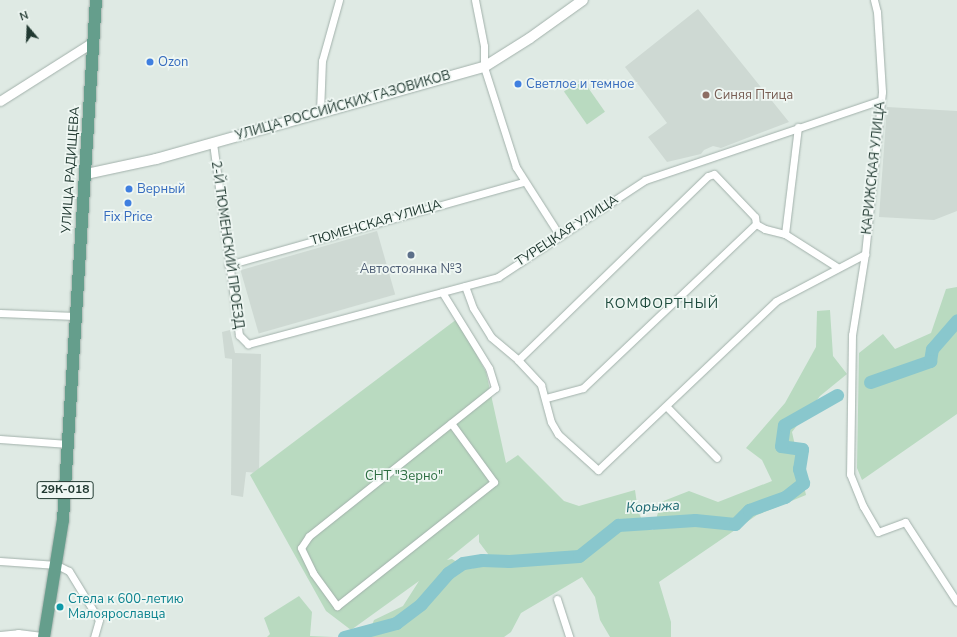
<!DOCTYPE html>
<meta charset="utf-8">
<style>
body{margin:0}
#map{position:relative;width:957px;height:637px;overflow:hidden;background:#dfeae4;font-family:"Nunito Sans",sans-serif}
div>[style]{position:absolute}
.built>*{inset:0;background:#ced9d3;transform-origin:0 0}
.green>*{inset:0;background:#b9dac0;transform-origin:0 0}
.river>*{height:13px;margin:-6.5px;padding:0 6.5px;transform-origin:6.5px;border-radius:6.5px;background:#89c7cd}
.roads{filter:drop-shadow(0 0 1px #a2b1ab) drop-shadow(0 0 1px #a2b1ab)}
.minor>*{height:7px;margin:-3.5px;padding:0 3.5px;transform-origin:3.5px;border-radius:3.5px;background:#fff}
.tertiary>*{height:9px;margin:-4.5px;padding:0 4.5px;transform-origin:4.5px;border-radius:4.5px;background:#fff}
.secondary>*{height:10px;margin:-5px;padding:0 5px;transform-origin:5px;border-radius:5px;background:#fff}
.primary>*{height:12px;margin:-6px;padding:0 6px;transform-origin:6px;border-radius:6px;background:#659e8c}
.dots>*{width:11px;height:11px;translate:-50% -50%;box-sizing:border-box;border:2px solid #eff7f3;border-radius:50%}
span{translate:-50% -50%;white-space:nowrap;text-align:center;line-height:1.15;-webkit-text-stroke:3.5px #eff7f3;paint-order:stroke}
.shield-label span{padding:1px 3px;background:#eff7f3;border:1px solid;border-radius:3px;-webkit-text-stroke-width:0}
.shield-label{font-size:12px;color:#213931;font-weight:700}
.shop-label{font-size:13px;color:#366cbe}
.left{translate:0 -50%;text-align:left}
.education-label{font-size:13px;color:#785e54}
.street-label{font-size:13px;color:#213931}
.service-label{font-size:13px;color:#4e5e75}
.park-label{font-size:13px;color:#2d6e42}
.culture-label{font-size:13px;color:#0d838f}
.neighbourhood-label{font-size:14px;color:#1e4a3d;letter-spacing:1px}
.water-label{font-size:14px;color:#1e6972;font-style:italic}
.north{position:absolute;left:8px;top:8px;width:40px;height:40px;-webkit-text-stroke:3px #eff7f3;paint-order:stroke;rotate:341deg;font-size:11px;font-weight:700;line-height:16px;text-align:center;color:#213931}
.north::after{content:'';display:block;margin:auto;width:14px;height:18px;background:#213931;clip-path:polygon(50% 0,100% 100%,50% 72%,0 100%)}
</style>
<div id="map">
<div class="built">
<div style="clip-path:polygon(698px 9px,789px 122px,721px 148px,713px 146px,704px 150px,701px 154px,667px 162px,648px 137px,667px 123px,625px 67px)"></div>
<div style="clip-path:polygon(887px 107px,957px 111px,957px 211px,934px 220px,879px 217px)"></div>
<div style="left:377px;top:231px;width:66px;height:142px;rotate:74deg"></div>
<div style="clip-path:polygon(230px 330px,235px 353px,261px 354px,259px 473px,246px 472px,243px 497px,231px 495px,232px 359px,225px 358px,222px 332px)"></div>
</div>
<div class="green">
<div style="left:582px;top:79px;width:40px;height:22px;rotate:55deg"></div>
<div style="clip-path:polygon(957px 287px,957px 414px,862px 480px,857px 468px,859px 353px,883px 334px,895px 349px,931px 333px,946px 289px)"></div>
<div style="clip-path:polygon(evenodd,830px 310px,833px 356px,847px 374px,820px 396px,792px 432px,806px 495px,757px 515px,659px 582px,671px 622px,671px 637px,610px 637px,600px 620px,595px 597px,582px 577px,521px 613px,511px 632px,504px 637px,367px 637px,374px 620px,403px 606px,419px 581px,351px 630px,326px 611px,250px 475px,457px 319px,486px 372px,506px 463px,518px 455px,564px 501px,579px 506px,635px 490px,638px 511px,646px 529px,653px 530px,661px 502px,689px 491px,718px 502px,772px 481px,762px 460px,746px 448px,785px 403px,816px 347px,817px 311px,830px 310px,479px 534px,479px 542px,488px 554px,485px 566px,468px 569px,452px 559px,447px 560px,479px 534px)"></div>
<div style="clip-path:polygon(299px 596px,312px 612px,310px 636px,334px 637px,267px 637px,270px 634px,264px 618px)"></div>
</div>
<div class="river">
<div style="left:870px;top:382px;width:64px;rotate:-19.3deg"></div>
<div style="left:930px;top:361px;width:12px;rotate:-81deg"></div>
<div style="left:932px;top:349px;width:38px;rotate:-49deg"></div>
<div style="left:344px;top:637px;width:54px;rotate:-15.1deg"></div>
<div style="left:396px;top:623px;width:31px;rotate:-37deg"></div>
<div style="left:421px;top:604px;width:41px;rotate:-48.9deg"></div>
<div style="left:448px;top:573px;width:18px;rotate:-34deg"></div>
<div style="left:463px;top:563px;width:19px;rotate:-9deg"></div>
<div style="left:482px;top:560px;width:27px;rotate:2deg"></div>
<div style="left:509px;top:561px;width:70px;rotate:-4.1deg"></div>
<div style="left:579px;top:556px;width:50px;rotate:-38.5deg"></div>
<div style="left:618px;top:525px;width:77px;rotate:-3.7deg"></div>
<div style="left:695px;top:520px;width:40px;rotate:5.7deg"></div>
<div style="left:735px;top:524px;width:20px;rotate:-45deg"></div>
<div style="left:749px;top:510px;width:38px;rotate:-20deg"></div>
<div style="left:785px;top:497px;width:23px;rotate:-38deg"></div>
<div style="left:803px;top:483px;width:15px;rotate:-106deg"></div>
<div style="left:799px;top:469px;width:20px;rotate:-81deg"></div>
<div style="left:802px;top:449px;width:21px;rotate:-172deg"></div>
<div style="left:781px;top:446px;width:21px;rotate:-82deg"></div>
<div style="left:784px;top:425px;width:61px;rotate:-29.5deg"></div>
</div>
<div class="roads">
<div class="minor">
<div style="left:475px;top:0;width:47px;rotate:78.9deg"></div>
<div style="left:484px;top:46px;width:21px;rotate:90deg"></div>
<div style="left:484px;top:67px;width:105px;rotate:72.3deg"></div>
<div style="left:516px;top:167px;width:82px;rotate:57.5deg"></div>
<div style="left:874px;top:0;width:12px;rotate:76deg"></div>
<div style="left:877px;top:12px;width:80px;rotate:86.4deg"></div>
<div style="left:882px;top:92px;width:163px;rotate:96deg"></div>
<div style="left:865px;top:254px;width:82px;rotate:99.1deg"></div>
<div style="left:852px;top:335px;width:139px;rotate:90.8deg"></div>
<div style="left:850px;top:474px;width:35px;rotate:68deg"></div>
<div style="left:863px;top:506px;width:30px;rotate:60deg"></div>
<div style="left:878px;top:532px;width:29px;rotate:-20deg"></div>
<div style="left:905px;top:522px;width:95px;rotate:57deg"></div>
<div style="left:320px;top:112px;width:51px;rotate:-87.8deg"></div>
<div style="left:322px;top:61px;width:63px;rotate:-74.4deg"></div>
<div style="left:213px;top:143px;width:194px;rotate:82.3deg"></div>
<div style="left:239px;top:335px;width:13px;rotate:45deg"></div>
<div style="left:248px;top:344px;width:259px;rotate:-15deg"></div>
<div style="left:498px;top:277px;width:176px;rotate:-33.4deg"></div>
<div style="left:645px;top:180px;width:249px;rotate:-18.7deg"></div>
<div style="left:785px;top:234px;width:108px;rotate:-83.1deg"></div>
<div style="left:228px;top:265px;width:307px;rotate:-15.7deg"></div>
<div style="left:465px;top:286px;width:23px;rotate:70deg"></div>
<div style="left:473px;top:308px;width:34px;rotate:58deg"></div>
<div style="left:491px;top:337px;width:35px;rotate:40deg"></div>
<div style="left:518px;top:360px;width:34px;rotate:47deg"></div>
<div style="left:541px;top:385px;width:38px;rotate:75deg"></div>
<div style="left:551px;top:422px;width:14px;rotate:60deg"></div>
<div style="left:558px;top:434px;width:54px;rotate:42deg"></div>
<div style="left:598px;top:470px;width:245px;rotate:-43.5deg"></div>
<div style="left:776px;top:301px;width:101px;rotate:-27.8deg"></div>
<div style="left:442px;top:292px;width:89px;rotate:58.3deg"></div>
<div style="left:489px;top:368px;width:21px;rotate:73deg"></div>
<div style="left:495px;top:388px;width:238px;rotate:141.5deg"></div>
<div style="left:309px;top:536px;width:14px;rotate:124deg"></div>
<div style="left:301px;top:548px;width:28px;rotate:64deg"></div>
<div style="left:313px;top:573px;width:41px;rotate:54deg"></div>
<div style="left:337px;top:606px;width:200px;rotate:-38.3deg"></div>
<div style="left:494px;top:482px;width:73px;rotate:-126.1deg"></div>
<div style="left:0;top:313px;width:75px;rotate:2.3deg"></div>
<div style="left:518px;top:360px;width:264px;rotate:-44.1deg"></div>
<div style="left:708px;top:176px;width:6px;rotate:-18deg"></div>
<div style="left:714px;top:174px;width:59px;rotate:46.4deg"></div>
<div style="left:755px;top:217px;width:7px;rotate:82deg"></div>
<div style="left:756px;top:224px;width:10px;rotate:29deg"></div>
<div style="left:765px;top:229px;width:21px;rotate:14deg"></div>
<div style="left:785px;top:234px;width:62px;rotate:32.4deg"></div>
<div style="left:546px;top:398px;width:38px;rotate:-15deg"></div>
<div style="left:583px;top:388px;width:238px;rotate:-43.5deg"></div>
<div style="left:667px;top:407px;width:71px;rotate:45.6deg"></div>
<div style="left:0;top:439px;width:68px;rotate:4.2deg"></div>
<div style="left:0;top:561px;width:57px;rotate:4deg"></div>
<div style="left:57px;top:565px;width:13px;rotate:27deg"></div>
<div style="left:69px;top:571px;width:57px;rotate:58.5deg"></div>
<div style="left:99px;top:620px;width:18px;rotate:106deg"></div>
<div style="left:557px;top:599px;width:40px;rotate:72deg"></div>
<div style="left:0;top:635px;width:18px;rotate:-6deg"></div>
<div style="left:18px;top:633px;width:26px;rotate:7deg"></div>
</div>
<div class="tertiary">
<div style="left:0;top:101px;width:110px;rotate:-32.4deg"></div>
</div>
<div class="secondary">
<div style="left:86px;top:174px;width:72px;rotate:-12.1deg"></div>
<div style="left:156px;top:159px;width:341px;rotate:-15.7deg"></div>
<div style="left:484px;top:67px;width:54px;rotate:-32.2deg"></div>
<div style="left:530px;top:38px;width:65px;rotate:-35.6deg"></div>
</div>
<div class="primary">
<div style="left:44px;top:637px;width:119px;rotate:-80.8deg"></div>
<div style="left:63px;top:520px;width:521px;rotate:-86.37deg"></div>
</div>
</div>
<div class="dots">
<div style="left:150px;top:62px;background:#3f7fe0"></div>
<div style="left:518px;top:84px;background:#3f7fe0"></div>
<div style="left:706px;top:95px;background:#8d6e63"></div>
<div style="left:129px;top:189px;background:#3f7fe0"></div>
<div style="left:128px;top:203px;background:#3f7fe0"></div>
<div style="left:411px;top:255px;background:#5c6f8a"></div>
<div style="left:60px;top:607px;background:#0f9aa8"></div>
</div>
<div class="shield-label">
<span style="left:65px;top:490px">29К-018</span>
</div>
<div class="shop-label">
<span class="left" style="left:158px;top:62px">Ozon</span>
<span class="left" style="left:526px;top:84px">Светлое и темное</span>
<span class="left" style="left:137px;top:189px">Верный</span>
<span style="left:128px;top:217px">Fix Price</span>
</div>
<div class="education-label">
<span class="left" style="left:714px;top:95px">Синяя Птица</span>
</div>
<div class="street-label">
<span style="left:343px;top:106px;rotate:-16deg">УЛИЦА РОССИЙСКИХ ГАЗОВИКОВ</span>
<span style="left:874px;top:168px;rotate:-84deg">КАРИЖСКАЯ УЛИЦА</span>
<span style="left:71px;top:170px;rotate:-86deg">УЛИЦА РАДИЩЕВА</span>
<span style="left:376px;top:223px;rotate:-16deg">ТЮМЕНСКАЯ УЛИЦА</span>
<span style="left:567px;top:231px;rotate:-33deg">ТУРЕЦКАЯ УЛИЦА</span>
<span style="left:227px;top:245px;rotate:82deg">2-Й ТЮМЕНСКИЙ ПРОЕЗД</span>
</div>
<div class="service-label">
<span style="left:411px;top:269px">Автостоянка №3</span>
</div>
<div class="park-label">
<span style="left:404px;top:476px">СНТ "Зерно"</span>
</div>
<div class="culture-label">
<span class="left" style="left:68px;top:607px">Стела к 600-летию<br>Малоярославца</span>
</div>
<div class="neighbourhood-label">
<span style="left:662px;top:304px">КОМФОРТНЫЙ</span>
</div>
<div class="water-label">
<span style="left:653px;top:507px;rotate:-3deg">Корыжа</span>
</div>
<div class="north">N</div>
</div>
